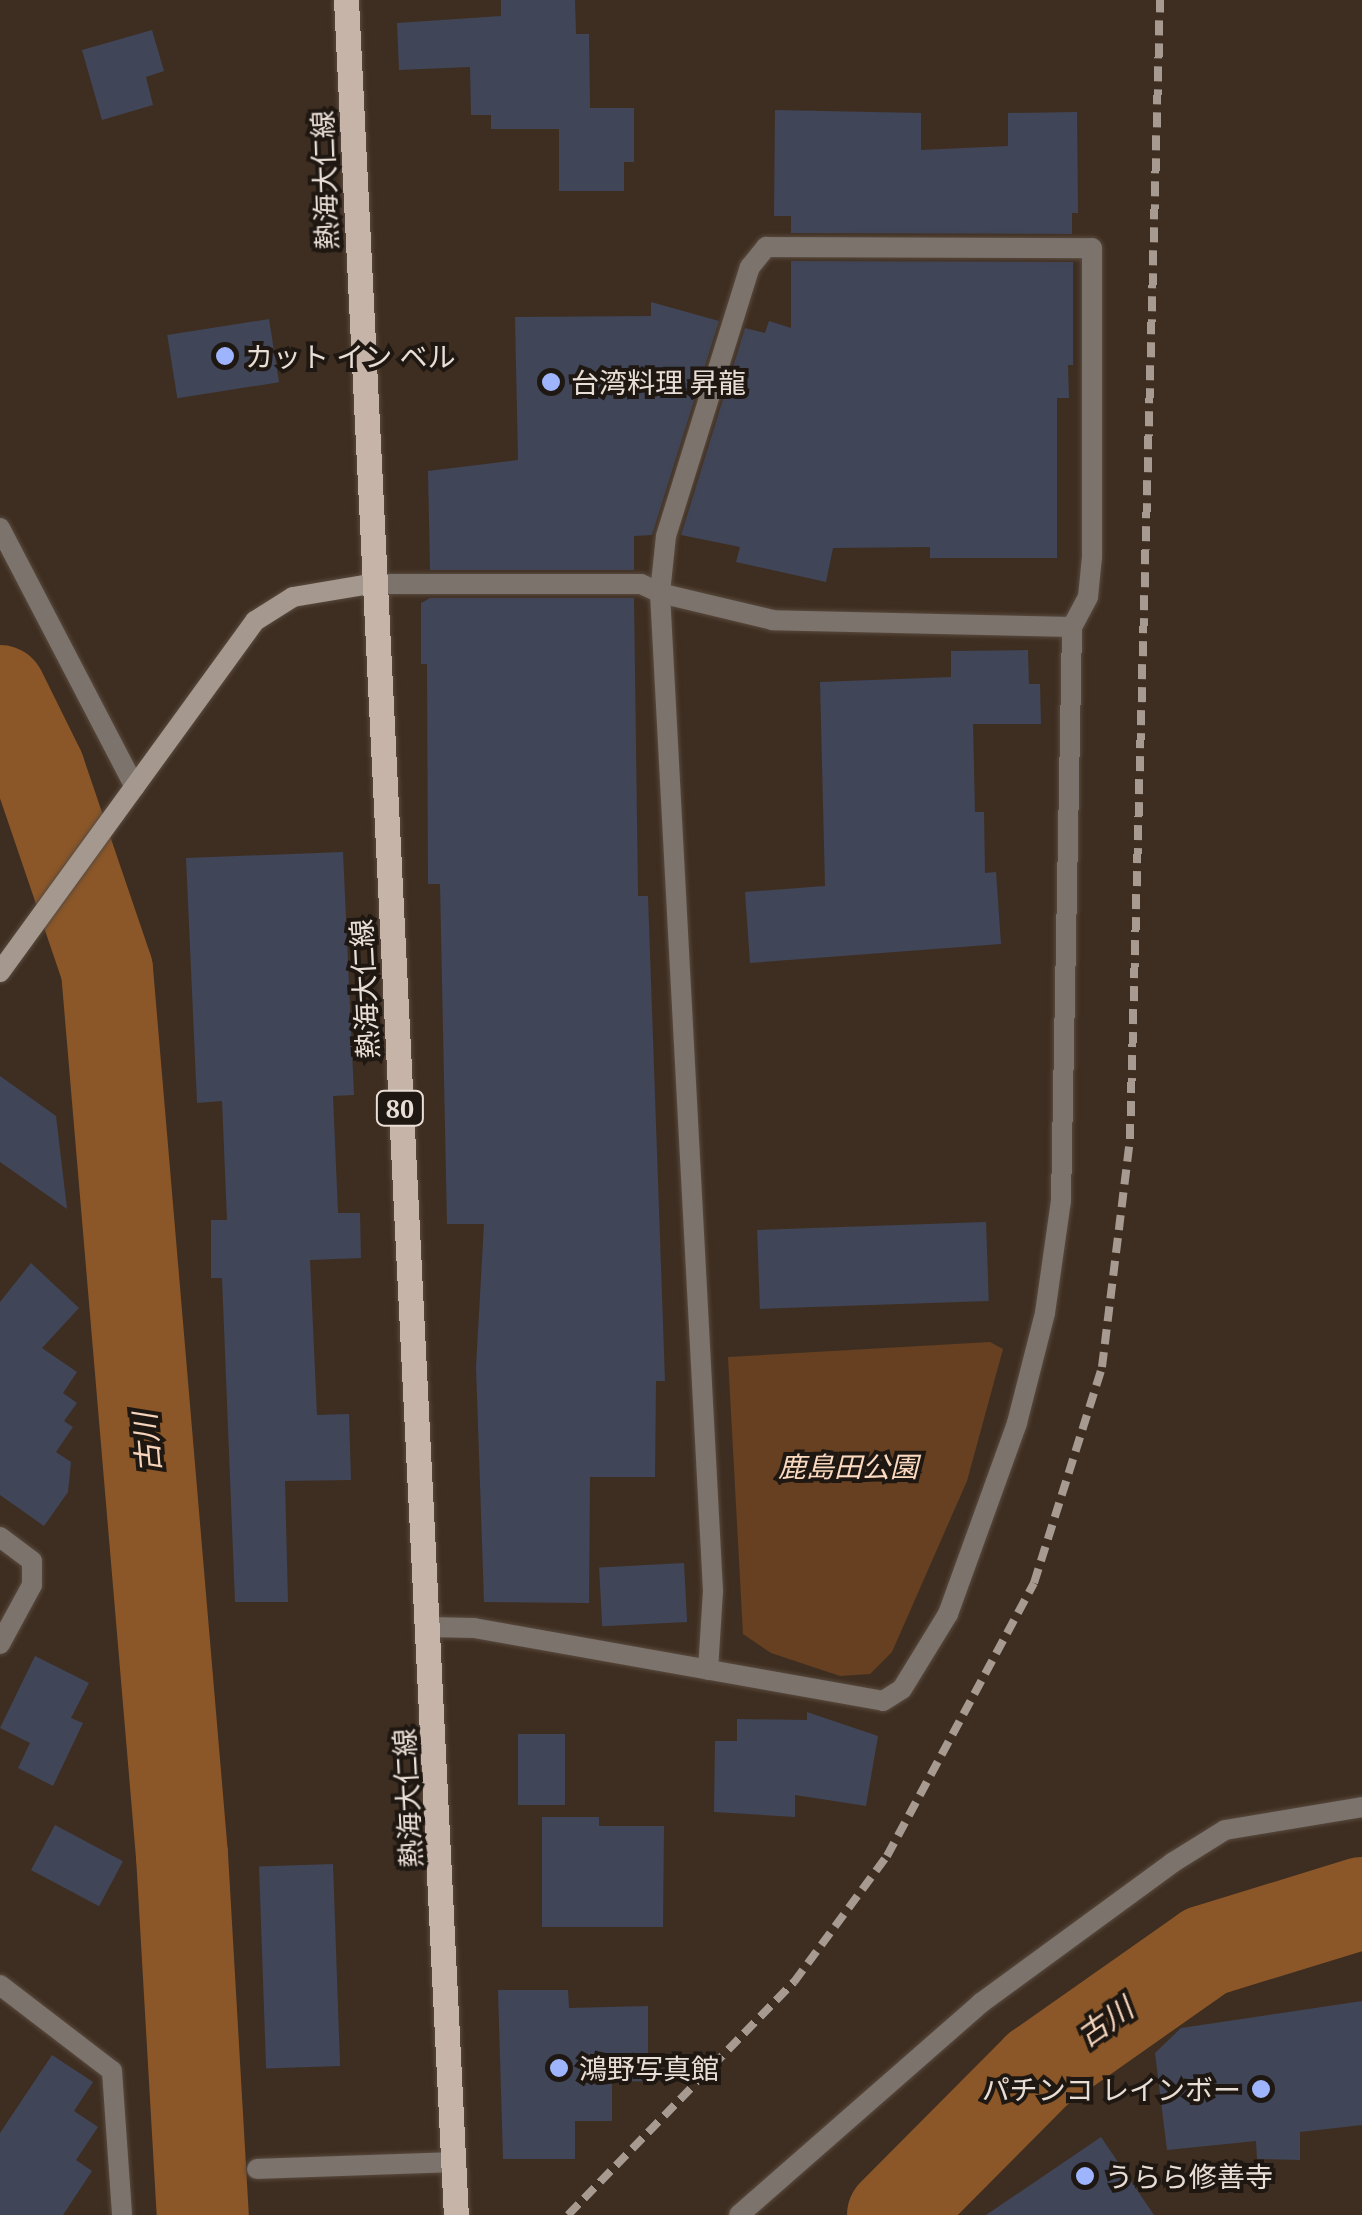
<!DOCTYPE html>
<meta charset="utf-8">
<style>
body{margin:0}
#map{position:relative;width:1362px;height:2215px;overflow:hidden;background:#3e2e21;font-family:"Noto Serif","Noto Sans JP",serif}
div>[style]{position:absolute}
.green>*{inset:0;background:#664021}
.river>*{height:92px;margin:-46px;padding:0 46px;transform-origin:46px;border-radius:46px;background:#8c5728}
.building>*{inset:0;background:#404558;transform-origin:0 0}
.roads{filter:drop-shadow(0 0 2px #594a3e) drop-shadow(0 0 2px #594a3e)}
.lane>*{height:20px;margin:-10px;padding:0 10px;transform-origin:10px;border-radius:10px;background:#7c736d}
.street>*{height:20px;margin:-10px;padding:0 10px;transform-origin:10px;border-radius:10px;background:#7c736d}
.secondary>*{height:20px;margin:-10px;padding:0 10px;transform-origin:10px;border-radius:10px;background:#a5988e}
.primary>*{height:25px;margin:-12.5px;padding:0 12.5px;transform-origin:12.5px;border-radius:12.5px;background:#c5b4a7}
.rail>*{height:8px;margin-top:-4px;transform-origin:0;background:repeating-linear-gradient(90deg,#a79a91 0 15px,transparent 0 23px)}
.dots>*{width:28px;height:28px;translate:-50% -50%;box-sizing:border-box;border:5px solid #1f1812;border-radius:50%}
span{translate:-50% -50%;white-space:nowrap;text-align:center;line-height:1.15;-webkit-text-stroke:8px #1f1812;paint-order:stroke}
.shield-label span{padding:2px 8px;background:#1f1812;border:2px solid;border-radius:8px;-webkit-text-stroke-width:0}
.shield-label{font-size:25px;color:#e9ded6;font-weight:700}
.street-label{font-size:28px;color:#e9ded6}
.poi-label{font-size:28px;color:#e9ded6}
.left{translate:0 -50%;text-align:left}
.right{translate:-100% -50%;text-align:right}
.park-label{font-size:28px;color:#fbdac1;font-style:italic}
.water-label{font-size:30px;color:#f5d4bb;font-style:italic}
</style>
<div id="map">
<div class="green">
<div style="clip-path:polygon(990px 1342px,1003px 1349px,967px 1481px,892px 1652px,870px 1674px,840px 1676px,771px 1653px,743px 1634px,728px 1357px)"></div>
</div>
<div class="river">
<div style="left:0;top:691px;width:88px;rotate:63.7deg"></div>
<div style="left:39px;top:770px;width:211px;rotate:71.2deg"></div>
<div style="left:107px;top:970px;width:888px;rotate:85.16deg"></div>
<div style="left:182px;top:1855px;width:361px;rotate:86.7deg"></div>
<div style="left:893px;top:2215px;width:206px;rotate:-45.2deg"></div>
<div style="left:1038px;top:2069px;width:205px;rotate:-35.1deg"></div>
<div style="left:1206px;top:1951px;width:163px;rotate:-17.1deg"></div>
</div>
<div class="building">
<div style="clip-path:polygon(501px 0,575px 0,576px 34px,589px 34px,590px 108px,634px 108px,634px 162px,624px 162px,624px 191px,559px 191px,559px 129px,491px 129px,491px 115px,471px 115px,470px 67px,399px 70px,397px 23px,501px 16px)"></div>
<div style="clip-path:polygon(152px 30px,164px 71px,146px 77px,153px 105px,102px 120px,82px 50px)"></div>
<div style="clip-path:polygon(775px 110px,921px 113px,921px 150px,1008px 146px,1008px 113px,1077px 112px,1078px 213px,1072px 213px,1072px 234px,791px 233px,791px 216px,774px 216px)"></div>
<div style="clip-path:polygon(791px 261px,1073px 262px,1073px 365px,1068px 365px,1069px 398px,1057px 398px,1057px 558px,930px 558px,930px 547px,833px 548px,826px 582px,736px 562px,740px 547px,681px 535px,745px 328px,765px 333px,769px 321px,791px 328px)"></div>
<div style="clip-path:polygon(651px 302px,719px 321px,652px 535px,634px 536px,634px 570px,430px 570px,428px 471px,518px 460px,515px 317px,651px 316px)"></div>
<div style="left:269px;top:319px;width:64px;height:103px;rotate:81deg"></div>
<div style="clip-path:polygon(430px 598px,634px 598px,638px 896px,648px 896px,665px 1381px,656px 1381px,655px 1477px,590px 1477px,589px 1603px,484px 1602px,476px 1367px,484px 1224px,447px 1224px,440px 884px,428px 884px,427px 664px,421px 664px,421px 603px)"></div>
<div style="clip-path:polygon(1028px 650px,1029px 684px,1040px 684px,1041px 724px,973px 724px,975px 812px,984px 812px,985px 873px,996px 872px,1001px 944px,750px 963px,745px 892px,825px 886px,820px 682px,951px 677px,951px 651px)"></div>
<div style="clip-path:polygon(343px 852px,354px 1095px,333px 1096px,338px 1213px,360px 1213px,361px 1258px,310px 1260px,317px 1415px,349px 1414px,351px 1480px,285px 1481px,288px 1602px,235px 1602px,222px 1278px,211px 1278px,211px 1220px,227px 1220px,222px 1101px,197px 1103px,186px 858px)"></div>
<div style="clip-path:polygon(0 1076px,56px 1116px,67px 1209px,0 1162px)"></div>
<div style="left:986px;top:1222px;width:79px;height:229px;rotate:88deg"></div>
<div style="clip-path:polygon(31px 1263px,79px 1308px,42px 1348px,77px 1372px,63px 1393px,77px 1403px,64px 1421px,73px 1427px,56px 1452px,71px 1462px,68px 1492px,44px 1526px,0 1495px,0 1302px)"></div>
<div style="left:684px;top:1563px;width:59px;height:85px;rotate:87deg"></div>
<div style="clip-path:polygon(35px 1656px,89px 1683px,71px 1718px,83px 1723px,53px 1786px,18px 1768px,30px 1743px,0 1728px)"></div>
<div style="clip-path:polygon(807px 1712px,878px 1736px,866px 1806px,795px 1795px,795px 1817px,714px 1812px,715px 1741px,737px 1741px,737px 1719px,807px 1720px)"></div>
<div style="left:518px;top:1734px;width:47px;height:71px"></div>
<div style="clip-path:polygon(542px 1817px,599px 1817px,599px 1826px,664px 1826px,663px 1927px,542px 1927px)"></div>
<div style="left:55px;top:1825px;width:77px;height:51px;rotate:28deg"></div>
<div style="left:333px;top:1864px;width:202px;height:74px;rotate:88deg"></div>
<div style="clip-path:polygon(498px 1990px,568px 1990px,569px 2008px,648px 2006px,648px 2081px,612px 2082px,612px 2121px,575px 2121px,575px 2159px,503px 2159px)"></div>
<div style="clip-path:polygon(1362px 2001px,1362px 2125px,1300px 2132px,1300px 2160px,1257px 2159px,1256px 2141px,1167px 2150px,1155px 2053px,1181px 2028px)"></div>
<div style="clip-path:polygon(52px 2055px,93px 2082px,74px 2111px,98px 2127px,76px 2160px,92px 2171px,63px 2215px,0 2215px,0 2133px)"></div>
<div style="clip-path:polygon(1101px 2137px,1154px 2215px,986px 2215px)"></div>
</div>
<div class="roads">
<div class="lane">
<div style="left:0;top:528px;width:292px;rotate:62.5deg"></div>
<div style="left:371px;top:584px;width:270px"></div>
<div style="left:641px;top:584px;width:21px;rotate:25deg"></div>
<div style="left:660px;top:593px;width:57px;rotate:-84deg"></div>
<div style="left:666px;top:536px;width:282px;rotate:-72.7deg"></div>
<div style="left:750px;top:267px;width:26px;rotate:-51deg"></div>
<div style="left:766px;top:247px;width:326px;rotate:0.2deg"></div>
<div style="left:1092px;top:248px;width:309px;rotate:90deg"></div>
<div style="left:1092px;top:557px;width:40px;rotate:95.7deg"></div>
<div style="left:1088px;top:597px;width:34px;rotate:118deg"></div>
<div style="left:257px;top:2169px;width:196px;rotate:-2deg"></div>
<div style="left:739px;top:2215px;width:322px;rotate:-41.2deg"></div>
<div style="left:981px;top:2003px;width:237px;rotate:-36.2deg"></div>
<div style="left:1172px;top:1863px;width:62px;rotate:-31.9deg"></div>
<div style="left:1225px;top:1830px;width:139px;rotate:-9.5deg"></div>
</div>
<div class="street">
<div style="left:0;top:1537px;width:40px;rotate:37deg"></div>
<div style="left:32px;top:1561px;width:24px;rotate:90deg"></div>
<div style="left:32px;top:1585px;width:67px;rotate:118.5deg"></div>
<div style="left:429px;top:1627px;width:45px;rotate:1.3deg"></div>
<div style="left:474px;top:1628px;width:415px;rotate:10.1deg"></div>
<div style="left:883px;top:1701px;width:22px;rotate:-32deg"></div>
<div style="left:902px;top:1689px;width:88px;rotate:-58.5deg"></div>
<div style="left:948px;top:1614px;width:203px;rotate:-70.1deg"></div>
<div style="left:1017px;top:1423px;width:114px;rotate:-75.7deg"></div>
<div style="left:1045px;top:1313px;width:113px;rotate:-81.9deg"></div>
<div style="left:1061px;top:1201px;width:574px;rotate:-88.9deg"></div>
<div style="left:1072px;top:627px;width:299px;rotate:-178.7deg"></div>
<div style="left:773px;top:620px;width:116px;rotate:-166.6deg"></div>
<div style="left:660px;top:593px;width:999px;rotate:86.96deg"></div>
<div style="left:713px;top:1591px;width:79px;rotate:93.6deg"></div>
<div style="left:0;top:1985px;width:141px;rotate:37.5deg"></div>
<div style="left:112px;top:2071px;width:144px;rotate:86deg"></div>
</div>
<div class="secondary">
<div style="left:0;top:972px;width:434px;rotate:-54deg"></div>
<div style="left:255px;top:621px;width:45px;rotate:-32.3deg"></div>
<div style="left:293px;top:597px;width:79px;rotate:-9.5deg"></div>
</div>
<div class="primary">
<div style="left:346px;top:0;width:2218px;rotate:87.16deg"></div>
</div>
</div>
<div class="rail">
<div style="left:568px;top:2215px;width:325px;rotate:-45.9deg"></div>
<div style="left:794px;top:1982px;width:157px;rotate:-53.6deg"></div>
<div style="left:887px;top:1856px;width:310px;rotate:-61.7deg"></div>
<div style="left:1034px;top:1583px;width:226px;rotate:-72.5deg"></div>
<div style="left:1102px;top:1367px;width:230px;rotate:-83deg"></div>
<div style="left:1130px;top:1139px;width:1139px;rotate:-88.49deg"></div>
</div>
<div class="dots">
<div style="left:225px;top:356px;background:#9eb4fd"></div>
<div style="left:551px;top:382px;background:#9eb4fd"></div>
<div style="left:559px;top:2068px;background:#9eb4fd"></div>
<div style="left:1261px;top:2089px;background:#9eb4fd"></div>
<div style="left:1085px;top:2176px;background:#9eb4fd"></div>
</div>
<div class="shield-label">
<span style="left:400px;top:1108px">80</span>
</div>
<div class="street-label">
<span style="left:324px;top:180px;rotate:-92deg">熱海大仁線</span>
<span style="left:364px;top:989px;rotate:-93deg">熱海大仁線</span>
<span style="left:407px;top:1798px;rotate:-93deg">熱海大仁線</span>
</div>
<div class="poi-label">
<span class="left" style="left:245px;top:356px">カット イン ベル</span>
<span class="left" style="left:571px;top:382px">台湾料理 昇龍</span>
<span class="left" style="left:579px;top:2068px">鴻野写真館</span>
<span class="right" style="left:1241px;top:2089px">パチンコ レインボー</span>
<span class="left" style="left:1105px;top:2176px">うらら修善寺</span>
</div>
<div class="park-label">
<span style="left:848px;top:1466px">鹿島田公園</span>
</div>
<div class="water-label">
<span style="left:147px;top:1443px;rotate:-95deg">古川</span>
<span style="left:1105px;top:2022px;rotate:-35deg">古川</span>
</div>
</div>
